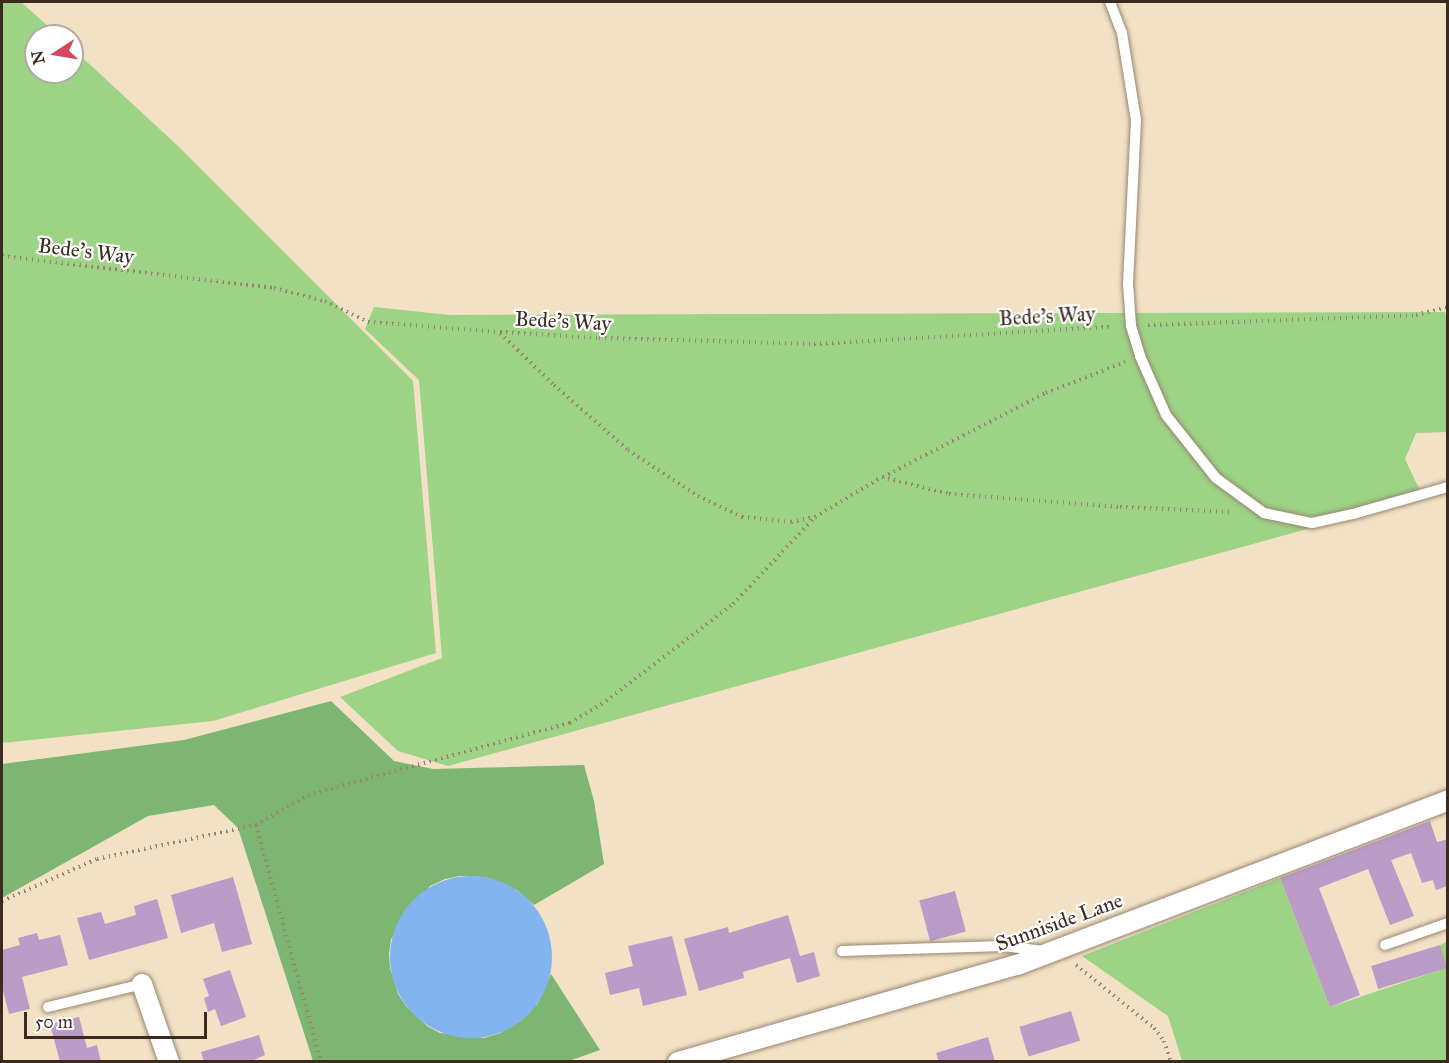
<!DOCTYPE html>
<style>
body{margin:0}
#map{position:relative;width:1449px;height:1063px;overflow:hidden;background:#f2e1c4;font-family:"IM FELL Great Primer",serif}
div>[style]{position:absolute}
.green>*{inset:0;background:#9cd385}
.forest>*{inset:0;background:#7db572}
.water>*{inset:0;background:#82b5ef}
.round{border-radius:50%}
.building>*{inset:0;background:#bb9bc7;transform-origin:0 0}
.path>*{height:4px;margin-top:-2px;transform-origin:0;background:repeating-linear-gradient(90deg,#968671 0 1.5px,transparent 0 6px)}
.roads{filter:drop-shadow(0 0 2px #968671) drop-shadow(0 0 2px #968671)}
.service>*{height:10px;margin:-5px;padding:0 5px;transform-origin:5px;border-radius:5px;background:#fff}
.minor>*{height:20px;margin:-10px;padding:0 10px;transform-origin:10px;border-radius:10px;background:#fff}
span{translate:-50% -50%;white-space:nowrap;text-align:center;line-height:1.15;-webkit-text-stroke:4.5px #fff;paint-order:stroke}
.street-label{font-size:21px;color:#3b2a1e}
.frame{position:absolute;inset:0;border:3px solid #3b2a1e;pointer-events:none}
.north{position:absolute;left:24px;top:24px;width:60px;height:60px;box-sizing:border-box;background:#fff;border:2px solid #b1aaa5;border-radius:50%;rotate:258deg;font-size:16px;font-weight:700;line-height:24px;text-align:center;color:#3b2a1e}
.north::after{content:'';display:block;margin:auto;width:21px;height:27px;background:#d1495b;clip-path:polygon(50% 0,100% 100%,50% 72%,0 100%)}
.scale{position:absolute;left:24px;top:1012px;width:183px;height:27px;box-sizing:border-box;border:3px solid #3b2a1e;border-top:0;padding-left:8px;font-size:18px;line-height:21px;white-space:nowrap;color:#3b2a1e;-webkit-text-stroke:4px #fff;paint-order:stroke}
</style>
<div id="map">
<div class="green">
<div style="clip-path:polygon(2px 2px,21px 2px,59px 36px,36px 36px,36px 72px,72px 72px,72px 48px,178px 146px,413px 381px,436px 653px,213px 721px,2px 743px)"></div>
<div style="clip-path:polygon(374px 307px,450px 315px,1445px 312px,1448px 322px,1447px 432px,1416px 433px,1405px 459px,1423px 497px,448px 766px,398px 751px,340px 697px,442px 658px,419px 380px,365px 329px)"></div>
<div style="clip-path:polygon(1280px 878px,1330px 1007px,1446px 968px,1440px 945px,1447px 942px,1447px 1061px,1182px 1061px,1168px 1016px,1082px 956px)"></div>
</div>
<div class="forest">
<div style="clip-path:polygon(331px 701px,394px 761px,433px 769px,584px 765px,594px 801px,604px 864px,534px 905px,517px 890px,485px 877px,460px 876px,445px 879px,430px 886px,391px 939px,389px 954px,390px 968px,398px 994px,406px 1006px,427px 1026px,440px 1033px,484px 1038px,500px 1033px,522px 1020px,538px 1003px,551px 974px,600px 1050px,566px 1062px,313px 1061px,238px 828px,214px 805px,148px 816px,2px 898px,2px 764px,184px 740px)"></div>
</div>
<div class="water">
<div class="round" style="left:390px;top:876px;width:162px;height:162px"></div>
</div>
<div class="building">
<div style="clip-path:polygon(1430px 821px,1437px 842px,1448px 839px,1448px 886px,1436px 890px,1433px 880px,1422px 883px,1411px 853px,1391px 860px,1414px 916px,1390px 925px,1368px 869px,1319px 888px,1360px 995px,1330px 1007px,1280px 878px)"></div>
<div style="clip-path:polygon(233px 877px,252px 944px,222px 952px,214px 923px,181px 933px,171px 895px)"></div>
<div style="left:955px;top:891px;width:42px;height:37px;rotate:75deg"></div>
<div style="clip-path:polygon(157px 899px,168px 938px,89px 960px,77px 918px,101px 912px,105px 924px,136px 915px,134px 906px)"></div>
<div style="clip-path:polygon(788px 915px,800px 956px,814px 952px,820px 976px,797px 983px,790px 958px,743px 972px,744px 978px,699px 991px,684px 939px,728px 927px,729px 933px)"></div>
<div style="clip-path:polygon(37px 933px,39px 940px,60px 935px,68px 965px,22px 977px,30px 1009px,9px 1014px,2px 987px,2px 950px,20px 945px,18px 938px)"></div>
<div style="clip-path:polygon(672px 936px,687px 995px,643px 1006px,639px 988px,610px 995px,605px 973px,633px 966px,628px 946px)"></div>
<div style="left:1440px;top:945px;width:24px;height:72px;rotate:73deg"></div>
<div style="clip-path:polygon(230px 970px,246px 1017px,221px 1026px,215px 1009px,208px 1012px,204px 998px,209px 996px,203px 979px)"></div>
<div style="left:1071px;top:1011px;width:31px;height:54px;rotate:73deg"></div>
<div style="clip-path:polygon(79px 1017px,87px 1048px,97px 1045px,101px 1062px,60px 1062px,50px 1024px)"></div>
<div style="clip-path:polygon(259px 1035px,265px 1055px,249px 1062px,204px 1062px,201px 1052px)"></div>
<div style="clip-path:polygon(988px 1037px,995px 1062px,939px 1062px,936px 1053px)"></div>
</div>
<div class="path">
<div style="left:2px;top:256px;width:274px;rotate:6.7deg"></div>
<div style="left:274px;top:288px;width:53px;rotate:14.3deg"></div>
<div style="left:325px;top:301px;width:48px;rotate:26deg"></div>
<div style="left:368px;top:322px;width:132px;rotate:4.3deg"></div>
<div style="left:500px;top:332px;width:99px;rotate:3.5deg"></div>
<div style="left:599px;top:338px;width:215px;rotate:1.6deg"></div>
<div style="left:814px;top:344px;width:299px;rotate:-3.3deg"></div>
<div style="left:1148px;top:325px;width:268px;rotate:-2.1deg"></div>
<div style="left:1416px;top:315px;width:33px;rotate:-14deg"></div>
<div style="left:500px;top:333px;width:75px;rotate:43.9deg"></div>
<div style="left:554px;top:385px;width:98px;rotate:41.3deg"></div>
<div style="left:628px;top:450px;width:84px;rotate:33.3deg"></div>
<div style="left:698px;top:496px;width:49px;rotate:25.5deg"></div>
<div style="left:742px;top:517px;width:49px;rotate:5.8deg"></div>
<div style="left:791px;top:522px;width:25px;rotate:-12deg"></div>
<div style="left:883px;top:477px;width:183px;rotate:-27.3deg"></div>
<div style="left:1046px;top:393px;width:85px;rotate:-21.4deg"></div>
<div style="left:256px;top:825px;width:60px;rotate:-30deg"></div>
<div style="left:308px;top:795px;width:272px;rotate:-15.4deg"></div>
<div style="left:570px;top:723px;width:42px;rotate:-31.4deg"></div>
<div style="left:606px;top:701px;width:160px;rotate:-37.4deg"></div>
<div style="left:733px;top:604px;width:120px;rotate:-46.7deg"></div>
<div style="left:815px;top:517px;width:78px;rotate:-30.8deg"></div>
<div style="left:882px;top:477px;width:69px;rotate:14.2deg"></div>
<div style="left:949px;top:494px;width:171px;rotate:4.3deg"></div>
<div style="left:1120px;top:507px;width:111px;rotate:2.6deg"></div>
<div style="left:2px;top:901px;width:104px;rotate:-23.9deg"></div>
<div style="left:97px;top:859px;width:163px;rotate:-12.1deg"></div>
<div style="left:256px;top:825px;width:246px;rotate:74.7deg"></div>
<div style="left:1076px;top:965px;width:100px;rotate:38.9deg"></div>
<div style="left:1154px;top:1028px;width:16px;rotate:52deg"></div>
<div style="left:1164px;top:1041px;width:22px;rotate:72deg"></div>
</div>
<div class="roads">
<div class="service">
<div style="left:1110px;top:2px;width:33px;rotate:69deg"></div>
<div style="left:1122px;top:33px;width:88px;rotate:80.9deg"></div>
<div style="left:1136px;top:120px;width:163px;rotate:92.8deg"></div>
<div style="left:1128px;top:283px;width:43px;rotate:86deg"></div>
<div style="left:1131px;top:326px;width:31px;rotate:73deg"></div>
<div style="left:1140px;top:356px;width:64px;rotate:66.2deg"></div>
<div style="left:1166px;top:415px;width:80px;rotate:51.6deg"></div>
<div style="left:1216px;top:478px;width:59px;rotate:36.1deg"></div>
<div style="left:1264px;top:513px;width:49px;rotate:11.8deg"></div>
<div style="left:1312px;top:523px;width:42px;rotate:-12.4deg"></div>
<div style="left:1353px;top:514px;width:99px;rotate:-15.9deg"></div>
<div style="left:1385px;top:945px;width:67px;rotate:-19.2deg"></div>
<div style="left:842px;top:951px;width:161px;rotate:-1.8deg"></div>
<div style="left:1003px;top:946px;width:41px;rotate:7deg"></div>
<div style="left:48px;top:1007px;width:97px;rotate:-13.7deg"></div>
</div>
<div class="minor">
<div style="left:142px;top:984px;width:83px;rotate:70.9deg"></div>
<div style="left:678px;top:1062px;width:353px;rotate:-16deg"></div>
<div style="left:1017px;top:965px;width:462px;rotate:-20.9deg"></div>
</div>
</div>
<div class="street-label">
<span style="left:86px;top:251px;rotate:7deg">Bede's Way</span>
<span style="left:1047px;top:316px;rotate:-3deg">Bede's Way</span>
<span style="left:563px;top:321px;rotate:3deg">Bede's Way</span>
<span style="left:1059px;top:922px;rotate:-20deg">Sunniside Lane</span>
</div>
<div class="frame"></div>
<div class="north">N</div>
<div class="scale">50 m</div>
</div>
